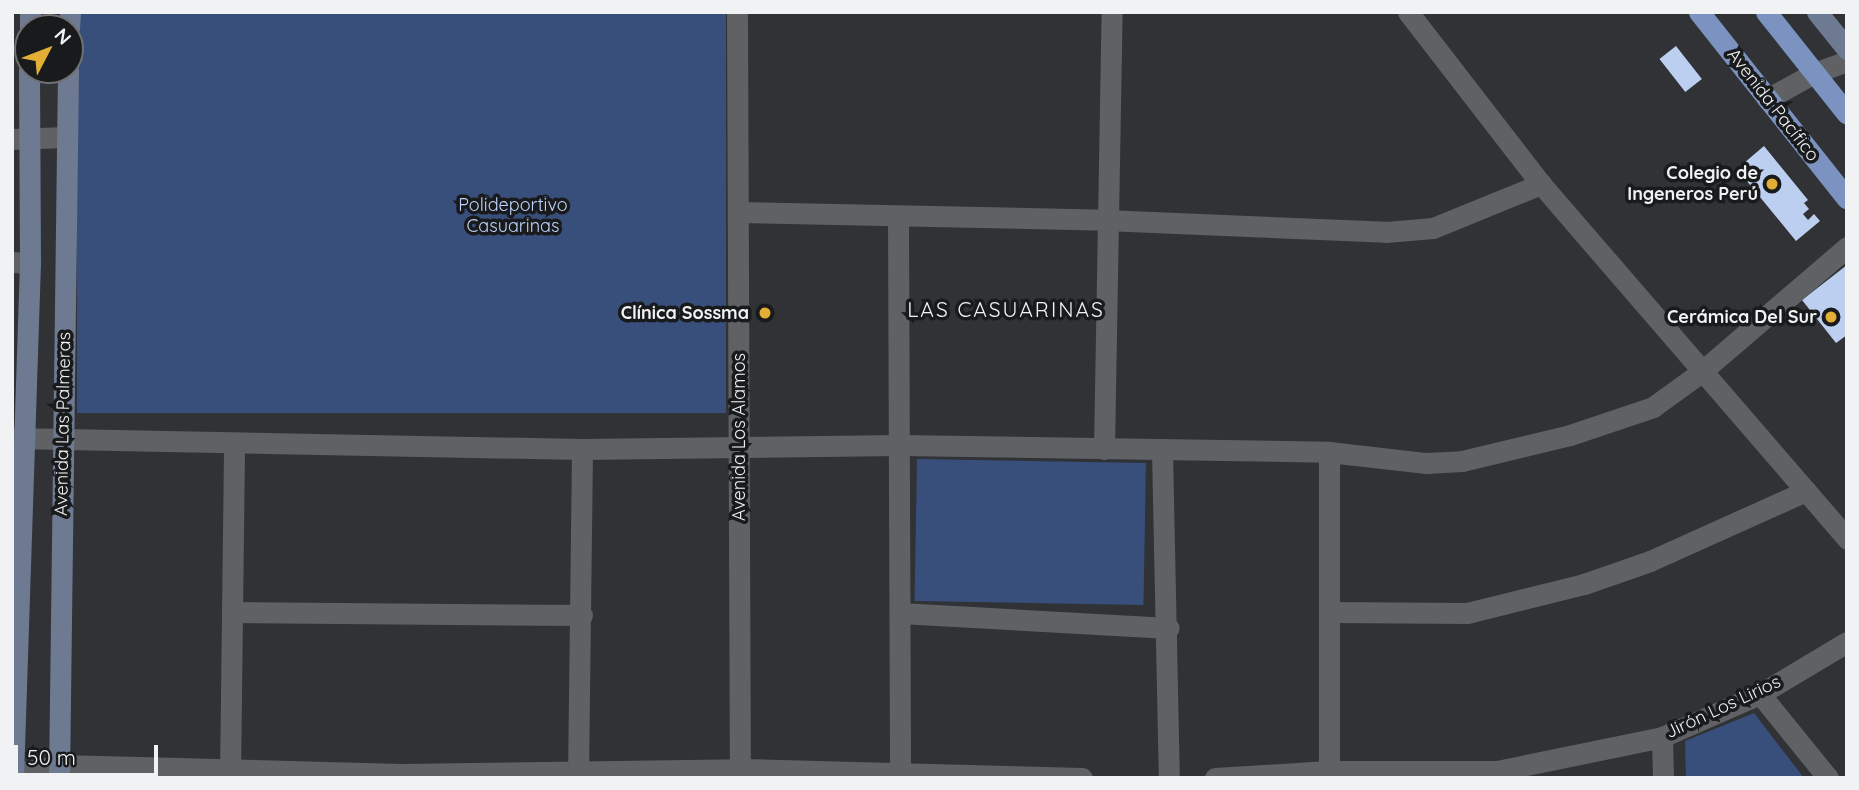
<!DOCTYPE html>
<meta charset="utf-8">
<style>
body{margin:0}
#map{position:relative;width:1859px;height:790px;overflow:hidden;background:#303235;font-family:Quicksand,sans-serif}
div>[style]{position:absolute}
.green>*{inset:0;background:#384e7b;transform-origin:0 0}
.building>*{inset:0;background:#bdcff0;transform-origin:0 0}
.street>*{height:21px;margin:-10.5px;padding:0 10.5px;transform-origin:10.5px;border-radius:10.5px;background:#5f6164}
.secondary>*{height:21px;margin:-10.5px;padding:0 10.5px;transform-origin:10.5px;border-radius:10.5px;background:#6d7a92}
.primary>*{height:21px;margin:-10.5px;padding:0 10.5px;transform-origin:10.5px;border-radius:10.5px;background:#7c93c1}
.dots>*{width:19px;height:19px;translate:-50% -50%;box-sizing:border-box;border:4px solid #191a1b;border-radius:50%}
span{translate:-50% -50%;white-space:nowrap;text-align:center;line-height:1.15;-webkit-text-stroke:7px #191a1b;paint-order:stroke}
.street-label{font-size:18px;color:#f0f2f4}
.poi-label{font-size:18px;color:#f0f2f4;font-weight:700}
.right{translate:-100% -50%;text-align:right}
.park-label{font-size:18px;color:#bed4fe}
.quarter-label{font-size:21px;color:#f0f2f4;letter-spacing:2px}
.frame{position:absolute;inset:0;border:14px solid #f0f2f4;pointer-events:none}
.north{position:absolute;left:14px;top:14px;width:70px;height:70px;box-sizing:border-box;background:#191a1b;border:2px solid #6f7072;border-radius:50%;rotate:48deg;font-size:19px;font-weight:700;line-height:28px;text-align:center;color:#f0f2f4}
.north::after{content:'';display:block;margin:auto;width:24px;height:32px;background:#e3ae35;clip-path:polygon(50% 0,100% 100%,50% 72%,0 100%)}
.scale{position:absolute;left:14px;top:745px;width:144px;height:32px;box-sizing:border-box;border:4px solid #f0f2f4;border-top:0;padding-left:9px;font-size:21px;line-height:24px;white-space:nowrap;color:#f0f2f4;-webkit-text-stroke:5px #191a1b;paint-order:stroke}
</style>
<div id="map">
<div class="green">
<div style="left:77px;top:12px;width:649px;height:401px"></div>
<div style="left:917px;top:459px;width:229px;height:142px;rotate:1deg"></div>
<div style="clip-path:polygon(1754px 713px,1804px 778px,1686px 778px,1685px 741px)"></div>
</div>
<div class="building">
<div style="left:1676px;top:46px;width:42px;height:21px;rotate:52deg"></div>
<div style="clip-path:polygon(1764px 146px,1808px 200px,1804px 203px,1809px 209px,1803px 214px,1808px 220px,1814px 214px,1820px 221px,1796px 241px,1737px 169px)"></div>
<div style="clip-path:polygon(1847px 265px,1847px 335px,1836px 343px,1802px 300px)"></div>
</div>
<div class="street">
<div style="left:737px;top:12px;width:766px;rotate:89.78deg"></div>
<div style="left:1408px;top:12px;width:217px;rotate:52.3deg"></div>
<div style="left:1541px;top:184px;width:469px;rotate:49.2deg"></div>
<div style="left:1767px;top:99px;width:54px;rotate:-29deg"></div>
<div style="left:1814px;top:73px;width:35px;rotate:-20deg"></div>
<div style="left:12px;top:139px;width:55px;rotate:-2.1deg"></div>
<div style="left:738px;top:212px;width:367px;rotate:1.2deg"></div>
<div style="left:1105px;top:220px;width:281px;rotate:2.4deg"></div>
<div style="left:1386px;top:232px;width:47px;rotate:-4.9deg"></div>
<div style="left:1433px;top:228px;width:117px;rotate:-22.2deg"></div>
<div style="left:898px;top:216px;width:556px;rotate:89.79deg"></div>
<div style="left:12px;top:262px;width:18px;rotate:3deg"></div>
<div style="left:12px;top:438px;width:570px;rotate:1.11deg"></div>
<div style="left:582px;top:449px;width:318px;rotate:-0.7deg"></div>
<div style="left:900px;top:445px;width:429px;rotate:0.9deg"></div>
<div style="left:1329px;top:452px;width:98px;rotate:6.5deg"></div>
<div style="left:1426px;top:463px;width:36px;rotate:-3deg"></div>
<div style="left:1462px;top:461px;width:111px;rotate:-13.5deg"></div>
<div style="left:1570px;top:435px;width:88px;rotate:-18.6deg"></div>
<div style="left:1653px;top:407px;width:58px;rotate:-35.9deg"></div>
<div style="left:1700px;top:373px;width:194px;rotate:-40.6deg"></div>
<div style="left:1104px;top:449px;width:437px;rotate:-89deg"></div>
<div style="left:1162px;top:451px;width:327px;rotate:88.8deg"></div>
<div style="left:1329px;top:452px;width:326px;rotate:90deg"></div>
<div style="left:233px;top:612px;width:349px;rotate:0.5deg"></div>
<div style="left:1330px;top:612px;width:137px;rotate:0.4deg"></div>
<div style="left:1467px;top:613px;width:121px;rotate:-13.9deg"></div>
<div style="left:1584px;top:584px;width:70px;rotate:-19.2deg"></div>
<div style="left:1650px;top:561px;width:171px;rotate:-24.2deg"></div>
<div style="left:900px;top:613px;width:269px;rotate:3.2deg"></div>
<div style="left:1760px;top:694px;width:108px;rotate:51deg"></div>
<div style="left:1662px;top:737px;width:41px;rotate:88.6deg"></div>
<div style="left:13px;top:774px;width:48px;rotate:-10.8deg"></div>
<div style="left:60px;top:765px;width:341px;rotate:1.5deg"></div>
<div style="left:401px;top:774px;width:339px;rotate:-0.8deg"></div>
<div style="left:740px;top:769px;width:342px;rotate:1.5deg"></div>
<div style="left:230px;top:778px;width:335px;rotate:-89.3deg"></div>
<div style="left:578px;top:778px;width:329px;rotate:-89.3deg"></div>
<div style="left:1215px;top:778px;width:114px;rotate:-3.5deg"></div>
<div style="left:1329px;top:771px;width:168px"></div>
<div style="left:1497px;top:771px;width:168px;rotate:-11.6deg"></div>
<div style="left:1662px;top:737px;width:107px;rotate:-23.7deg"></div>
<div style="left:1760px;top:694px;width:101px;rotate:-30.9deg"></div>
</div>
<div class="secondary">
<div style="left:1817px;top:12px;width:48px;rotate:51deg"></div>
<div style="left:30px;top:28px;width:16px;rotate:-90deg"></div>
<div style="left:69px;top:28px;width:16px;rotate:-86deg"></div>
<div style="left:13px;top:778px;width:515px;rotate:-88.11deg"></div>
<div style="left:30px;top:263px;width:193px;rotate:-90.3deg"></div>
<div style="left:59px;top:778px;width:708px;rotate:-89.27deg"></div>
</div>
<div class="primary">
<div style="left:1699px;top:12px;width:238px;rotate:51.6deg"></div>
<div style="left:1766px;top:12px;width:130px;rotate:51.5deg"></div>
</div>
<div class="dots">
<div style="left:1772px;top:184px;background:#e3ae35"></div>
<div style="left:765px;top:313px;background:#e3ae35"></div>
<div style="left:1831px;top:317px;background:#e3ae35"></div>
</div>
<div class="street-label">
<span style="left:1773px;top:105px;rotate:52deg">Avenida Pacífico</span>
<span style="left:63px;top:424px;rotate:-89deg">Avenida Las Palmeras</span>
<span style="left:739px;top:437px;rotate:-90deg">Avenida Los Alamos</span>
<span style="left:1723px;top:707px;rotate:-25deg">Jirón Los Lirios</span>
</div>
<div class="poi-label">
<span class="right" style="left:1758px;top:184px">Colegio de<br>Ingeneros Perú</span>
<span class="right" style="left:749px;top:313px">Clínica Sossma</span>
<span class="right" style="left:1817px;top:317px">Cerámica Del Sur</span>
</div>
<div class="park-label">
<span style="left:513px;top:216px">Polideportivo<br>Casuarinas</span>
</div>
<div class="quarter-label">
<span style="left:1006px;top:309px">LAS CASUARINAS</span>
</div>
<div class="frame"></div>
<div class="north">N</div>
<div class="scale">50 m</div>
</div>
